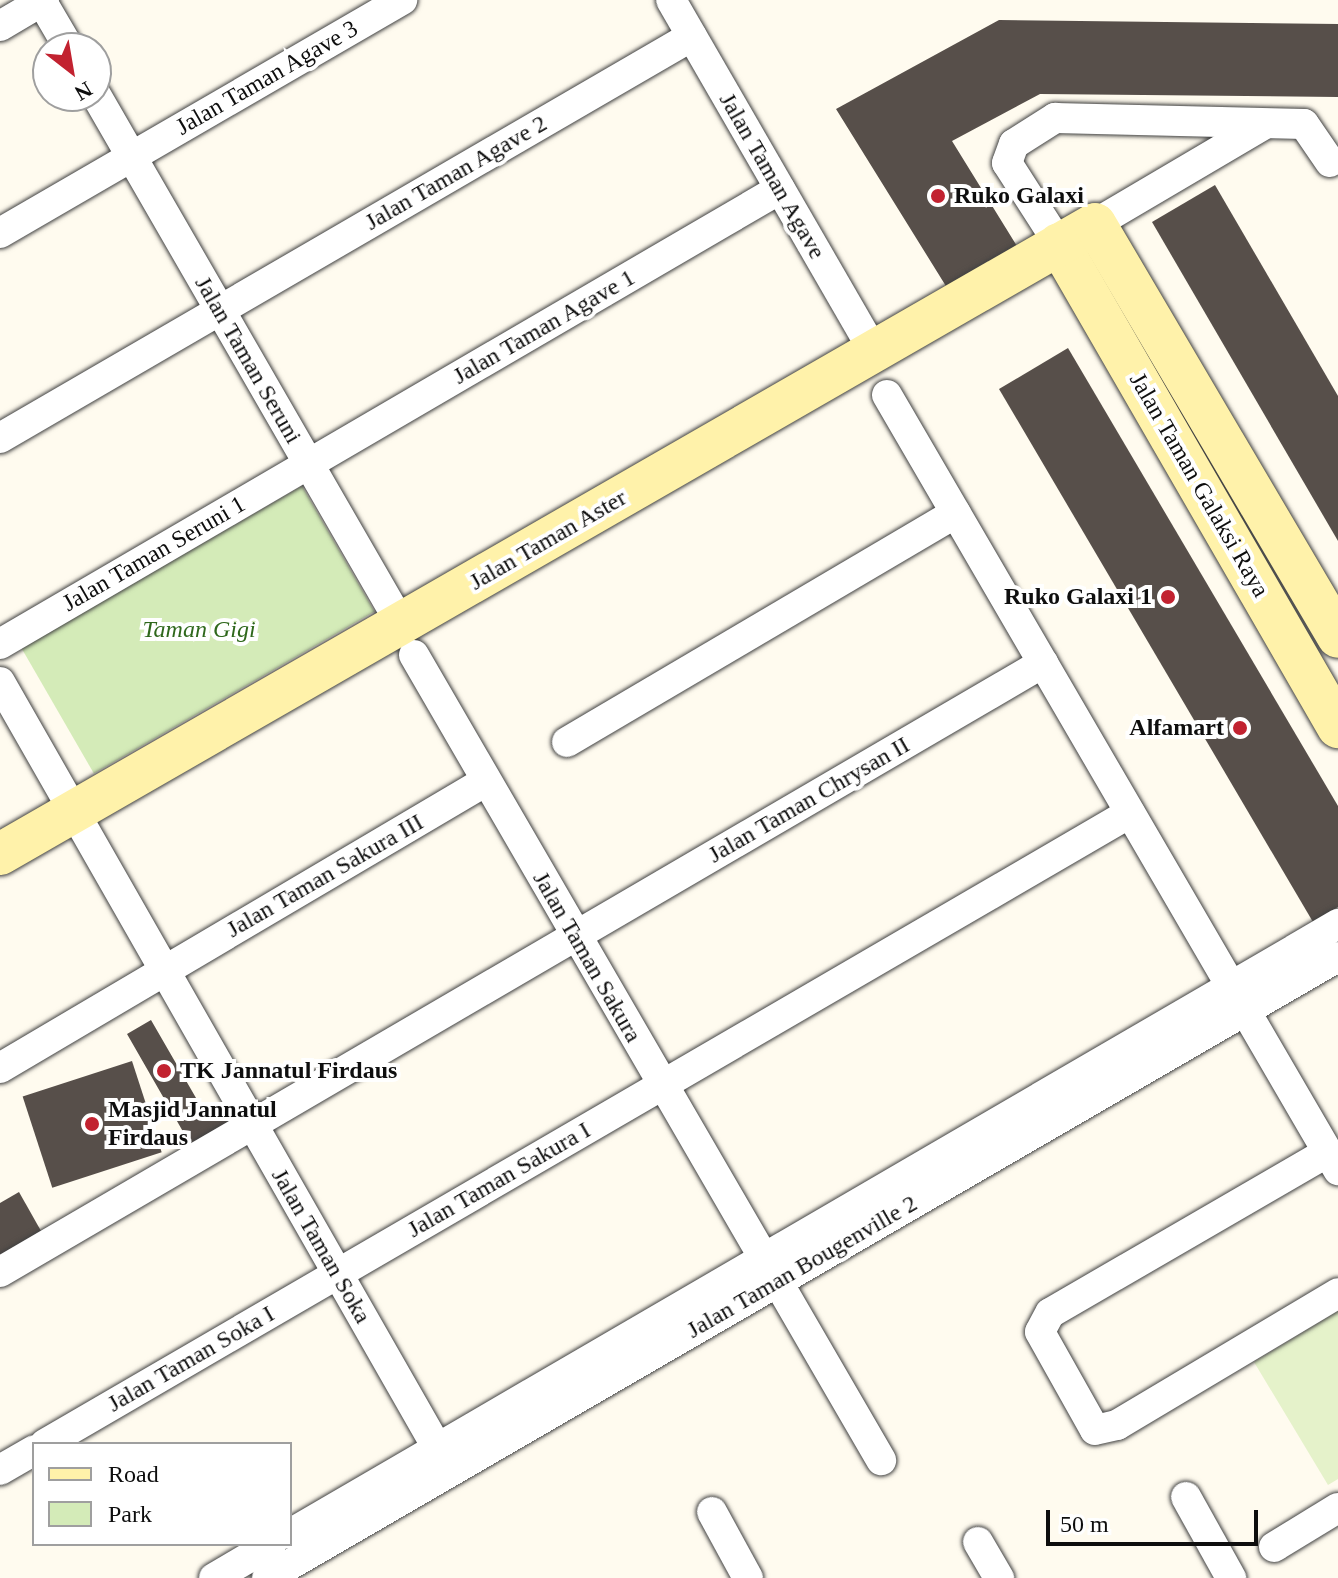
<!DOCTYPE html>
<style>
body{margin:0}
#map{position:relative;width:1338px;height:1578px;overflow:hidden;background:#fffbef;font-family:"Times New Roman",serif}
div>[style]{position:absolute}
.green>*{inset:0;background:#d4ebb8;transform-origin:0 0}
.pitch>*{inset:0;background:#e5f2ca}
.building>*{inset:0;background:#574f4a;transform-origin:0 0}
.roads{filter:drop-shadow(0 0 2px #414141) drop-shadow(0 0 2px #414141)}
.street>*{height:30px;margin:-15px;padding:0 15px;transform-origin:15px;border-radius:15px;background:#fff}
.secondary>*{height:42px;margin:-21px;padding:0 21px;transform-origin:21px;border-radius:21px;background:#fff2aa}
.dots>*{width:22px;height:22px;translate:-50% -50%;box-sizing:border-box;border:4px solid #fff;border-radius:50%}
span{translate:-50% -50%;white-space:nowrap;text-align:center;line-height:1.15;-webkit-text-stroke:8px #fff;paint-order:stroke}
.street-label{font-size:24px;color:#0e0e0e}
.poi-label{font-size:24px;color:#0e0e0e;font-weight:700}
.left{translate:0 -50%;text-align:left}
.right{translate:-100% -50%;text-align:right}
.park-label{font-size:24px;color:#2f681c;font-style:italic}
.legend{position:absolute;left:32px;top:1442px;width:260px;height:104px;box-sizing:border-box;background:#fff;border:2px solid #9f9f9f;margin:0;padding:10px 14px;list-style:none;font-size:24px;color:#0e0e0e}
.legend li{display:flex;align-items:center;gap:16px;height:40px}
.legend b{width:40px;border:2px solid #9f9f9f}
.north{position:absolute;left:32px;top:32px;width:80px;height:80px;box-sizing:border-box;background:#fff;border:2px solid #9f9f9f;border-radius:50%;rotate:149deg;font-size:22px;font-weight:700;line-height:32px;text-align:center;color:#0e0e0e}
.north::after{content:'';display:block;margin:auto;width:28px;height:36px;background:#c22230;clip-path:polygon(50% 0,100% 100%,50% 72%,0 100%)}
.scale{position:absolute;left:1046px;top:1510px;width:212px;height:36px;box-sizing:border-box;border:4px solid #0e0e0e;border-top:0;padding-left:10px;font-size:24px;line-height:28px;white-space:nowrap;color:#0e0e0e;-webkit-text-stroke:6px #fff;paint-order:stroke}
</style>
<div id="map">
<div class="green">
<div style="left:302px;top:486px;width:145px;height:324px;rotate:60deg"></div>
</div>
<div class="pitch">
<div style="clip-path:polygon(1338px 1311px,1338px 1479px,1328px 1485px,1254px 1362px)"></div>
</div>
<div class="building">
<div style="clip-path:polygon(999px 20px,1338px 24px,1338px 97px,1040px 94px,952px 141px,1020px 251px,949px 291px,836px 109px)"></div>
<div style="clip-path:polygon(1215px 185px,1338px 396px,1338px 541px,1152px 222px)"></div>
<div style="clip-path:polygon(1068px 348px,1338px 806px,1338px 907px,1313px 922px,999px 389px)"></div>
<div style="clip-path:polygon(151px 1020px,207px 1117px,224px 1108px,234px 1125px,193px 1149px,127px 1034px)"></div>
<div style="left:132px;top:1061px;width:96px;height:115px;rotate:72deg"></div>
<div style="clip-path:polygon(19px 1192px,45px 1238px,0 1264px,0 1203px)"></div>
</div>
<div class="roads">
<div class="street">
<div style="left:41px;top:0;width:56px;rotate:59.7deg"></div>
<div style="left:671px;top:0;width:405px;rotate:60deg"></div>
<div style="left:0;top:26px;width:51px;rotate:-30.6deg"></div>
<div style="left:96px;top:95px;width:611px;rotate:60.03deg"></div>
<div style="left:1095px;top:224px;width:195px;rotate:-30.5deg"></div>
<div style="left:0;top:233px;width:465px;rotate:-30.1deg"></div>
<div style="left:1059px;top:244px;width:96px;rotate:-122.7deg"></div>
<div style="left:1007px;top:163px;width:20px;rotate:-70deg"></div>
<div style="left:1014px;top:144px;width:49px;rotate:-32.4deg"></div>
<div style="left:1055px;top:118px;width:249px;rotate:1.4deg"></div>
<div style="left:1304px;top:124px;width:46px;rotate:55.6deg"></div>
<div style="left:887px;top:395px;width:897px;rotate:59.8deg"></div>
<div style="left:0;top:438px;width:800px;rotate:-30.15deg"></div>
<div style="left:0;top:644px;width:903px;rotate:-30.26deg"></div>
<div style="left:414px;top:655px;width:931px;rotate:59.88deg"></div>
<div style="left:0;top:682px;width:902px;rotate:60.28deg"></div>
<div style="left:567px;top:742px;width:451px;rotate:-30.5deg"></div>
<div style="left:0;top:1068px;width:564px;rotate:-30.56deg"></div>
<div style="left:1328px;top:1152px;width:321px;rotate:149.9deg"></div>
<div style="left:1050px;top:1313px;width:21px;rotate:118deg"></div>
<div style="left:1040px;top:1332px;width:112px;rotate:60.7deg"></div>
<div style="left:1095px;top:1430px;width:23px;rotate:-13deg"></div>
<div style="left:1117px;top:1425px;width:257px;rotate:-30.8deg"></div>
<div style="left:0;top:1272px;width:1208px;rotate:-30.28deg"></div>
<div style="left:45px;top:1444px;width:1255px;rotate:-30.18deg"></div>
<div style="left:0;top:1470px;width:39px;rotate:-30deg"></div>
<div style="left:1186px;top:1497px;width:93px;rotate:60.9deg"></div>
<div style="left:712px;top:1512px;width:75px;rotate:61.4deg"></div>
<div style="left:290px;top:1534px;width:1213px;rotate:-30.2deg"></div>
<div style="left:978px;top:1542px;width:42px;rotate:59.7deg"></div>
<div style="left:1274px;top:1547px;width:75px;rotate:-31.4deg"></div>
<div style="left:214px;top:1578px;width:67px;rotate:-30.4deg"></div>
<div style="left:267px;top:1578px;width:1238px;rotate:-30.11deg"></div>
</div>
<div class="secondary">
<div style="left:1059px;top:244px;width:558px;rotate:59.99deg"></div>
<div style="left:0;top:854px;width:1263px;rotate:-29.91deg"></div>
<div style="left:1095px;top:224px;width:479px;rotate:59.5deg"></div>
</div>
</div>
<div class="dots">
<div style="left:938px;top:196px;background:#c22230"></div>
<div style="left:1168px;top:597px;background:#c22230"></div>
<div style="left:1240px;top:728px;background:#c22230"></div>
<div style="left:164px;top:1071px;background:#c22230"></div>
<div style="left:92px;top:1124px;background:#c22230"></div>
</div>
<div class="street-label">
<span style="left:267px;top:78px;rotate:-30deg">Jalan Taman Agave 3</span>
<span style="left:456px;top:173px;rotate:-30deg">Jalan Taman Agave 2</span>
<span style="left:772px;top:176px;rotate:60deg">Jalan Taman Agave</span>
<span style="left:544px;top:327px;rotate:-30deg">Jalan Taman Agave 1</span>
<span style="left:248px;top:360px;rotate:60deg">Jalan Taman Seruni</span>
<span style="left:1199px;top:485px;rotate:60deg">Jalan Taman Galaksi Raya</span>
<span style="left:548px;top:540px;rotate:-30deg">Jalan Taman Aster</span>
<span style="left:154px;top:554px;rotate:-30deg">Jalan Taman Seruni 1</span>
<span style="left:809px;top:800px;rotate:-30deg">Jalan Taman Chrysan II</span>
<span style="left:325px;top:876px;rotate:-30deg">Jalan Taman Sakura III</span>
<span style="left:587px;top:957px;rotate:60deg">Jalan Taman Sakura</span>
<span style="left:499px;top:1180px;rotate:-30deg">Jalan Taman Sakura I</span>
<span style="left:321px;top:1246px;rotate:60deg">Jalan Taman Soka</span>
<span style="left:802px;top:1267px;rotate:-30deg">Jalan Taman Bougenville 2</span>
<span style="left:191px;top:1359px;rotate:-30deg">Jalan Taman Soka I</span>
</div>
<div class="poi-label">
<span class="left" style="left:954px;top:196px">Ruko Galaxi</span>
<span class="right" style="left:1152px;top:597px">Ruko Galaxi 1</span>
<span class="right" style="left:1224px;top:728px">Alfamart</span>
<span class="left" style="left:180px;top:1071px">TK Jannatul Firdaus</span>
<span class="left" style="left:108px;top:1124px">Masjid Jannatul<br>Firdaus</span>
</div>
<div class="park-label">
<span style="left:199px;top:630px">Taman Gigi</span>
</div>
<ul class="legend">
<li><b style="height:10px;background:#fff2aa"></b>Road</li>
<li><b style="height:22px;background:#d4ebb8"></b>Park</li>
</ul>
<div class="north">N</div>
<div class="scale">50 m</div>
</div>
